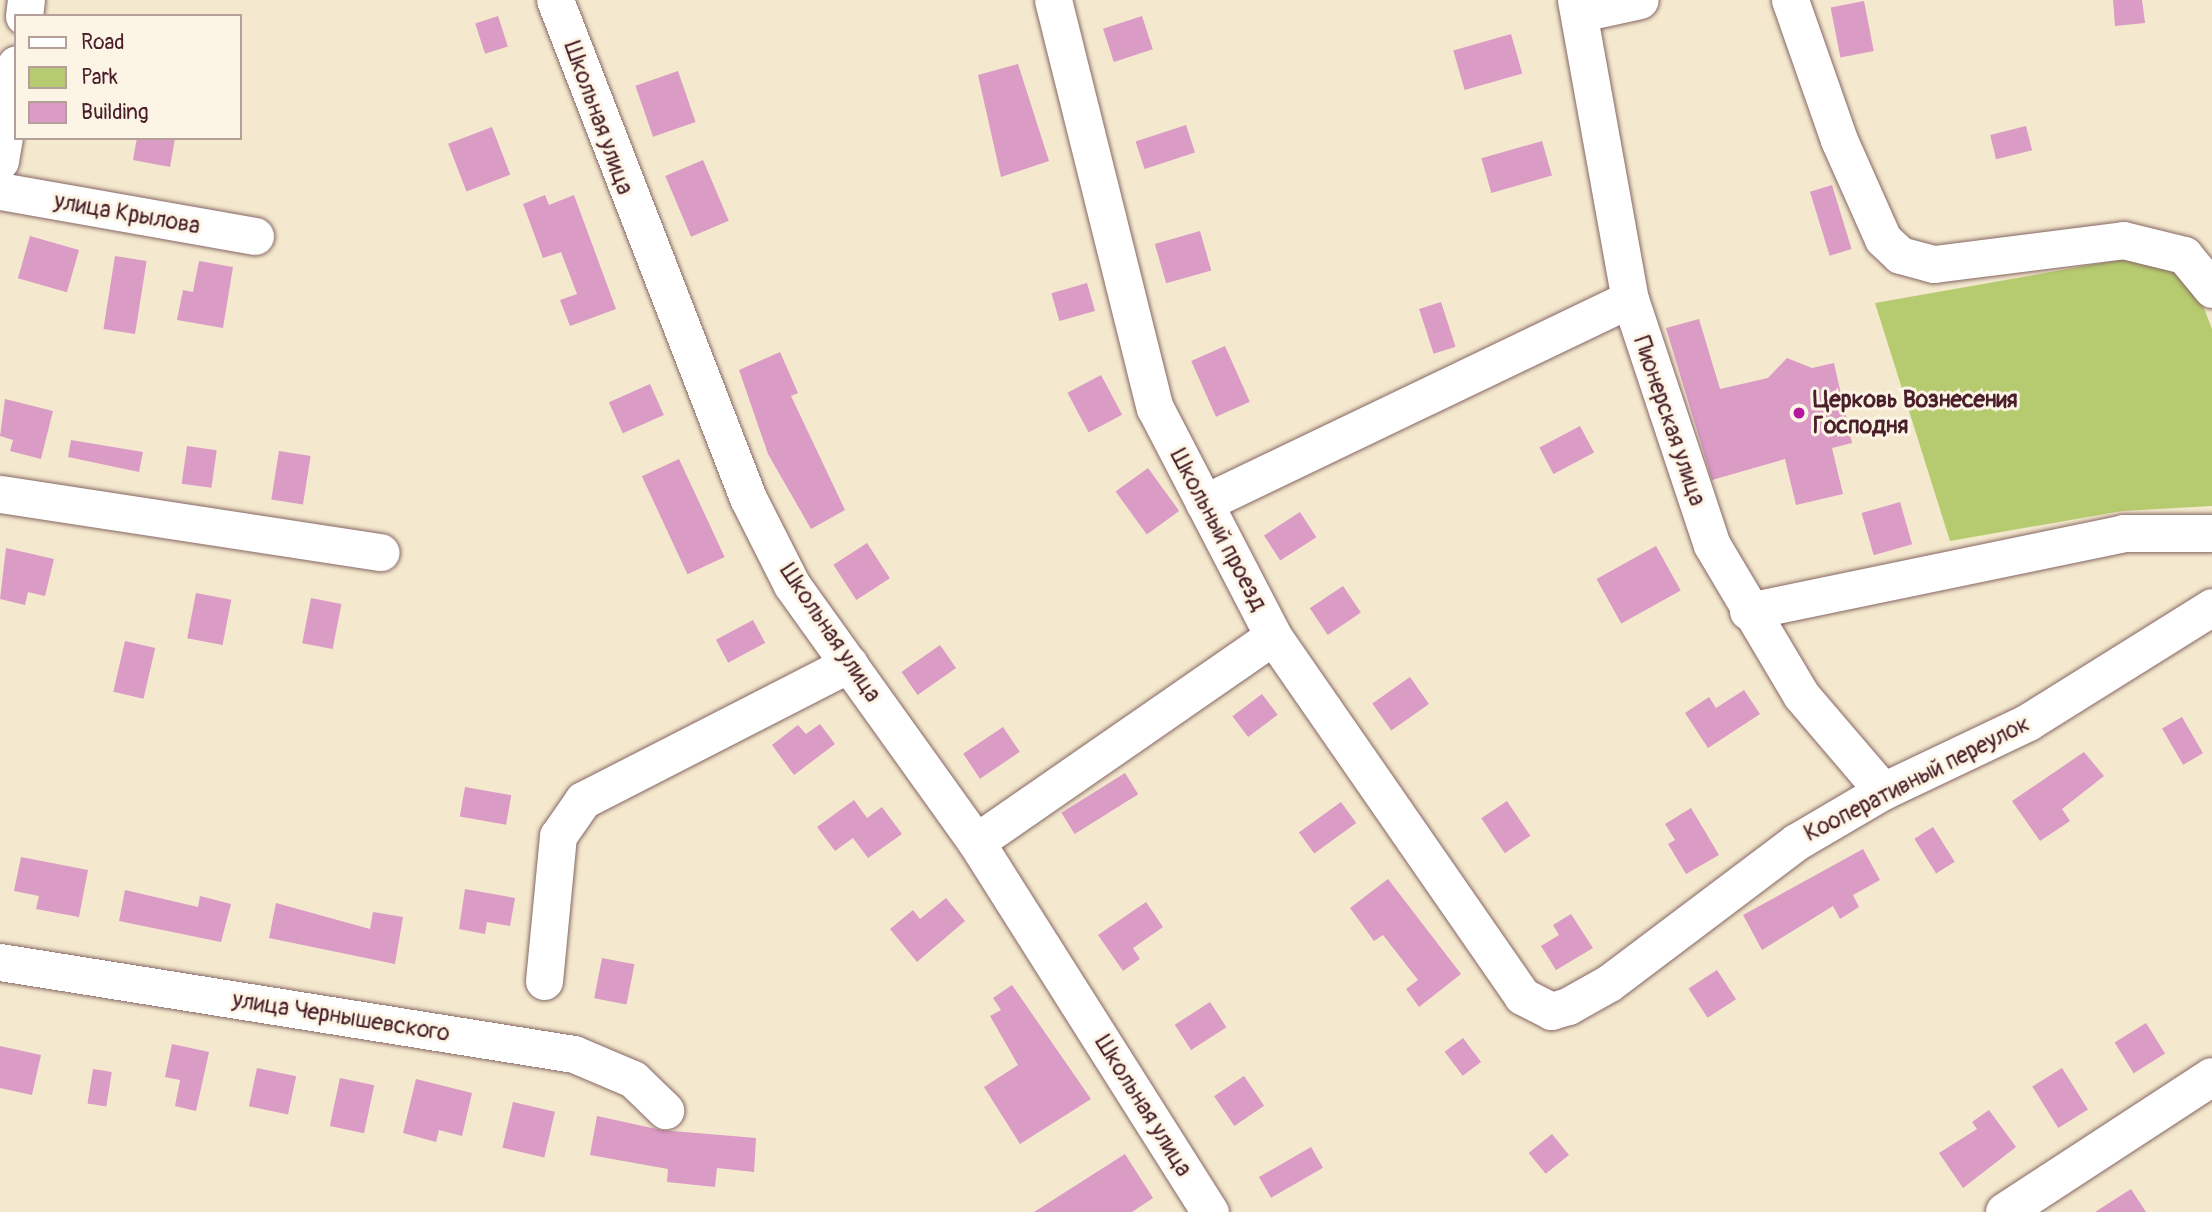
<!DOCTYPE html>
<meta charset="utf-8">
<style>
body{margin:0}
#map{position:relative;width:2212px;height:1212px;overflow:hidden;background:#f4e9ce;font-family:Pangolin,sans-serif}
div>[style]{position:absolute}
.green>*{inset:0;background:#b6cb6f}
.building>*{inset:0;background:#da9bc5;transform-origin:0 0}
.roads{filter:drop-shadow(0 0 2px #866664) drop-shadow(0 0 2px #866664)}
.minor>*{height:37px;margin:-18.5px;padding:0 18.5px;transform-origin:18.5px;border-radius:18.5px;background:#fff}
.major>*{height:38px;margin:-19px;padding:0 19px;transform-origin:19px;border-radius:19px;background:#fff}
.dots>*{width:19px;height:19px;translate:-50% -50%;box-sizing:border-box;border:4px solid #fcf5e5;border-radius:50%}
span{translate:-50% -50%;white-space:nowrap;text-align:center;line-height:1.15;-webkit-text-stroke:6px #fcf5e5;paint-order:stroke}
.street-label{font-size:23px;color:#4a1f2b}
.poi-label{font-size:23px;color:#4a1f2b;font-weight:700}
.left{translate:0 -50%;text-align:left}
.legend{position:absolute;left:14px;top:14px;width:228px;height:126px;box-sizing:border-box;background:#fcf5e5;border:2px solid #b59f9b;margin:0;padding:9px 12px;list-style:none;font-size:21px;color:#4a1f2b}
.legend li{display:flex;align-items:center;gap:14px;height:35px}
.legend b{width:35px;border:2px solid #b59f9b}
</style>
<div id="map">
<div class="green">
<div style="clip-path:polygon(2158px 253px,2202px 303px,2212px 329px,2212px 506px,2122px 511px,1950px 541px,1875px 303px)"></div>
</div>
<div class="building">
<div style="clip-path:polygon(2113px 0,2142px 0,2145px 23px,2115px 26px)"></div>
<div style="left:1864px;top:1px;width:51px;height:34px;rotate:79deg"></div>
<div style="left:498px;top:16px;width:32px;height:24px;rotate:72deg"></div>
<div style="left:1142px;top:16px;width:35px;height:41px;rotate:72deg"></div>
<div style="left:1511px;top:34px;width:41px;height:60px;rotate:74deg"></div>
<div style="clip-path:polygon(1018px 64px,1049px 161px,1001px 177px,978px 75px)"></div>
<div style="left:678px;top:71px;width:54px;height:45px;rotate:71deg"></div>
<div style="left:1186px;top:125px;width:29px;height:53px;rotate:72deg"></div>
<div style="left:2026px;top:126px;width:25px;height:37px;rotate:76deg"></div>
<div style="left:492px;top:127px;width:51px;height:47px;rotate:69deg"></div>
<div style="clip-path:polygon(137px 138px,175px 138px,170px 167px,133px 160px)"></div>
<div style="left:1542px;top:141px;width:36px;height:63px;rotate:74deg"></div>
<div style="left:703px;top:160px;width:66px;height:41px;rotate:67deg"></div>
<div style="left:1832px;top:185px;width:67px;height:23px;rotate:73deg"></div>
<div style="clip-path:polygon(545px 195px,549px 205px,574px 195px,616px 309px,570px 326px,560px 300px,577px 294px,561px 252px,543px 258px,523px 204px)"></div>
<div style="left:1200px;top:231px;width:41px;height:47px;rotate:74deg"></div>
<div style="left:30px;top:236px;width:51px;height:44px;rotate:16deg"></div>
<div style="left:115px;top:256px;width:32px;height:74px;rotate:9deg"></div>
<div style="clip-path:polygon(199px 261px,233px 267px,223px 328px,177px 320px,183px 290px,193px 292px)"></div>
<div style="left:1087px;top:283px;width:29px;height:37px;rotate:74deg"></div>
<div style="left:1441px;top:302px;width:47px;height:23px;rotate:72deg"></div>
<div style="clip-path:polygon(1699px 319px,1720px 389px,1768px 378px,1787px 358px,1812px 368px,1834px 363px,1852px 443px,1832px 448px,1843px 494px,1796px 505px,1785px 459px,1712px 480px,1666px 328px)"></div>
<div style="left:1225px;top:346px;width:61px;height:37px;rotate:66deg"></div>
<div style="clip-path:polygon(780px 352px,798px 393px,791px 396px,845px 510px,811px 529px,768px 454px,739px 370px)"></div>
<div style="left:1101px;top:375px;width:45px;height:38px;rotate:62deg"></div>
<div style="left:650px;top:384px;width:34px;height:45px;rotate:66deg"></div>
<div style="clip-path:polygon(5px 399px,53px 411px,41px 459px,10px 451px,13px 440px,0 436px)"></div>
<div style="left:1580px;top:426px;width:30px;height:46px;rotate:62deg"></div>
<div style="clip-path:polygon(71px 440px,143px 452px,139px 472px,68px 457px)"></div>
<div style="left:187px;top:446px;width:30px;height:38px;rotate:8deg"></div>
<div style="left:279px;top:451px;width:32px;height:49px;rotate:9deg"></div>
<div style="left:679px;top:459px;width:108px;height:41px;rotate:65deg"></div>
<div style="left:1148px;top:468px;width:53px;height:40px;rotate:54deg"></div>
<div style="left:1900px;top:502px;width:44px;height:40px;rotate:74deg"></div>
<div style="left:1300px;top:512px;width:30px;height:43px;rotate:57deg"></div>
<div style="left:867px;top:543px;width:42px;height:40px;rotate:57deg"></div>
<div style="left:1656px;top:546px;width:51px;height:68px;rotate:61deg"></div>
<div style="clip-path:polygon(6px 548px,54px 559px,45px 596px,28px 592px,25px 605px,0 599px)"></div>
<div style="left:1343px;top:586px;width:32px;height:40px;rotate:56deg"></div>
<div style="left:196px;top:593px;width:36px;height:46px;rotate:11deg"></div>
<div style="left:311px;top:598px;width:31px;height:46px;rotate:11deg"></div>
<div style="left:753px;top:620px;width:26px;height:42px;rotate:62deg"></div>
<div style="left:125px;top:641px;width:31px;height:52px;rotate:13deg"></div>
<div style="left:940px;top:645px;width:28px;height:47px;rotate:55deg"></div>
<div style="left:1410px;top:677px;width:33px;height:46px;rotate:55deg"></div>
<div style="clip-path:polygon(1744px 690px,1760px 714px,1708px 748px,1685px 713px,1709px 697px,1716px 708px)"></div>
<div style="left:1262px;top:694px;width:26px;height:37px;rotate:53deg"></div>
<div style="left:2182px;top:717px;width:42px;height:23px;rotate:60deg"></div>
<div style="clip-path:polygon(820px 724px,835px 744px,794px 775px,772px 745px,798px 725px,806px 734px)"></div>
<div style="left:1003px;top:727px;width:30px;height:48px;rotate:56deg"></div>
<div style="clip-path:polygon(2084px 752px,2104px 776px,2062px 809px,2070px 821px,2040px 841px,2012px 801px)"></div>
<div style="left:1125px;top:773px;width:25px;height:75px;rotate:58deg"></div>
<div style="left:465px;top:787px;width:47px;height:30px;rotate:10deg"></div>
<div style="clip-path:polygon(854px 800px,867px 818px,882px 807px,902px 834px,868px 858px,853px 838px,835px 851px,817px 827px)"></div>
<div style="left:1507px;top:801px;width:42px;height:31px;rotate:56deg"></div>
<div style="left:1341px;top:802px;width:26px;height:52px;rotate:54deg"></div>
<div style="clip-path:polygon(1691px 808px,1719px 855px,1686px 874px,1668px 844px,1675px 840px,1665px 824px)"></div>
<div style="left:1933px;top:827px;width:41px;height:22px;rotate:58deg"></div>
<div style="clip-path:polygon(1863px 849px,1880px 880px,1853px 895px,1859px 907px,1840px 919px,1833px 906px,1762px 950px,1743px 915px)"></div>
<div style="clip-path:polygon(21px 857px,88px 870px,79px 917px,36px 909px,39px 896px,14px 891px)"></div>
<div style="clip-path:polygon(1388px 879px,1461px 974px,1419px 1007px,1406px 989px,1418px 980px,1383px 935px,1374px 941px,1350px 908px)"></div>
<div style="clip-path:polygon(465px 889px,515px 898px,510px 926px,487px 922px,485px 934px,459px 929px)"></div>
<div style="clip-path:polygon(125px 890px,198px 907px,200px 896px,231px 904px,221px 942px,119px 921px)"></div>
<div style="clip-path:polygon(946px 898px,965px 921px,917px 962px,890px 929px,913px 910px,920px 919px)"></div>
<div style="clip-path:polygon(1146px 902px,1163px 927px,1133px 948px,1140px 959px,1123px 971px,1098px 935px)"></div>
<div style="clip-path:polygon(276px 903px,370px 929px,373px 912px,403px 917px,395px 964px,269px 938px)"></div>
<div style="clip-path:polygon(1571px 914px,1593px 948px,1556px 970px,1541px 946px,1559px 935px,1553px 925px)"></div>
<div style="left:602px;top:958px;width:33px;height:41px;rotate:11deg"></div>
<div style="left:1717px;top:970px;width:35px;height:34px;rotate:57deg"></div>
<div style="clip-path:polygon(1012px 985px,1091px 1099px,1020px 1144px,984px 1087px,1018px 1065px,990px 1016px,1001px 1010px,993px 998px)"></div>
<div style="left:1210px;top:1002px;width:30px;height:42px;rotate:57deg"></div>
<div style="left:2146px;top:1023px;width:36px;height:37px;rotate:58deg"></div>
<div style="left:1463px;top:1038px;width:30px;height:23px;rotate:53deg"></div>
<div style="clip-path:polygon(172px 1044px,209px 1052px,196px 1111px,175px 1106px,180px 1080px,165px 1077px)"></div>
<div style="clip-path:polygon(0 1046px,41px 1055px,32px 1095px,0 1088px)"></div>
<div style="left:257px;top:1068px;width:40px;height:39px;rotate:12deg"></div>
<div style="left:2062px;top:1068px;width:49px;height:35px;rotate:58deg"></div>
<div style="left:93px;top:1069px;width:19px;height:35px;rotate:9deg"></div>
<div style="left:1244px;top:1076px;width:36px;height:36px;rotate:56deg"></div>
<div style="left:340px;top:1078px;width:35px;height:49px;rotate:12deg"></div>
<div style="clip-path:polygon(416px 1079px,472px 1093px,462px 1136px,439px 1130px,436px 1142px,403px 1133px)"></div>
<div style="left:513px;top:1102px;width:43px;height:47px;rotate:13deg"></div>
<div style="clip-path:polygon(1989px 1110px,2016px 1147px,1963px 1188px,1939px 1153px,1977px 1129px,1972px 1122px)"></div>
<div style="clip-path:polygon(597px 1116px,661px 1130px,756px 1138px,754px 1172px,717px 1168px,715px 1187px,667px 1182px,668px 1169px,590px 1155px)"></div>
<div style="left:1552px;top:1134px;width:27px;height:30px;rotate:51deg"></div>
<div style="left:1311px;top:1147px;width:24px;height:60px;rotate:60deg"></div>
<div style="clip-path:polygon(1125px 1154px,1153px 1198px,1132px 1212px,1034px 1212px)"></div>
<div style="clip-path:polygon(2131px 1189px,2146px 1212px,2095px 1212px)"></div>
</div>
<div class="roads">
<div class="minor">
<div style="left:555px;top:0;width:534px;rotate:68.82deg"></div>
<div style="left:748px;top:498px;width:97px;rotate:63.2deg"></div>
<div style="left:792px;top:585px;width:316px;rotate:54.4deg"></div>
<div style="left:976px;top:842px;width:438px;rotate:57.7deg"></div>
<div style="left:1053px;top:0;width:421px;rotate:76deg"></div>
<div style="left:1155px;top:408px;width:257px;rotate:62.6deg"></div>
<div style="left:1273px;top:636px;width:438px;rotate:55.3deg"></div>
<div style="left:1522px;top:996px;width:33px;rotate:27deg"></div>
<div style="left:1551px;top:1011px;width:18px;rotate:-16deg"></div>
<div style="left:1568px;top:1006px;width:47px;rotate:-29.3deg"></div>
<div style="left:1609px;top:983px;width:234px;rotate:-37deg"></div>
<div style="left:1796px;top:842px;width:101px;rotate:-30.4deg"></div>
<div style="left:1883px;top:791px;width:161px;rotate:-25.4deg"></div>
<div style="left:2028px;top:722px;width:217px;rotate:-32deg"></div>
<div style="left:1576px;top:0;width:304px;rotate:79.8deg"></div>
<div style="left:1630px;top:299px;width:259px;rotate:71.6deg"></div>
<div style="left:1712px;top:545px;width:174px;rotate:59.3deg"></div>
<div style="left:1801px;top:695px;width:126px;rotate:49.5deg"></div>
<div style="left:1790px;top:0;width:148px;rotate:70.7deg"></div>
<div style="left:1839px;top:140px;width:108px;rotate:66deg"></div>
<div style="left:1883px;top:239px;width:23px;rotate:43deg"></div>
<div style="left:1900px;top:255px;width:35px;rotate:15deg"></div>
<div style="left:1934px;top:264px;width:191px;rotate:-7.2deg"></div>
<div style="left:2123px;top:240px;width:63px;rotate:13.8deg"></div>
<div style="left:2184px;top:255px;width:44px;rotate:50.5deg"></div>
<div style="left:1581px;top:13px;width:60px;rotate:-12.4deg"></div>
<div style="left:24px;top:16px;width:16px;rotate:-83deg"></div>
<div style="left:0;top:161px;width:98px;rotate:-80.6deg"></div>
<div style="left:0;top:191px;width:259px;rotate:10deg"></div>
<div style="left:0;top:494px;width:385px;rotate:8.7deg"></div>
<div style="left:1204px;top:503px;width:472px;rotate:-25.6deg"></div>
<div style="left:1748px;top:611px;width:383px;rotate:-11.7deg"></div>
<div style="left:2123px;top:533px;width:89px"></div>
<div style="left:976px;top:842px;width:361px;rotate:-34.7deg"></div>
<div style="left:0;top:962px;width:581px;rotate:9.11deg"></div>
<div style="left:574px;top:1054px;width:64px;rotate:23deg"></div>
<div style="left:633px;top:1079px;width:45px;rotate:44.1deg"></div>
<div style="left:544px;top:981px;width:146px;rotate:-84.5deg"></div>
<div style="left:558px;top:836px;width:44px;rotate:-55.2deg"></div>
<div style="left:583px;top:800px;width:299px;rotate:-27.1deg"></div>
</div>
<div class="major">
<div style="left:2005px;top:1212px;width:247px;rotate:-33.1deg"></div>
</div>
</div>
<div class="dots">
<div style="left:1799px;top:413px;background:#b5179e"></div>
</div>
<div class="street-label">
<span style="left:598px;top:118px;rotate:70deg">Школьная улица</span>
<span style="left:127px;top:214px;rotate:10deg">улица Крылова</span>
<span style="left:1669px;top:421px;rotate:71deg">Пионерская улица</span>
<span style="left:1218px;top:530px;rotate:62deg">Школьный проезд</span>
<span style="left:830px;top:633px;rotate:56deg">Школьная улица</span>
<span style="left:1917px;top:779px;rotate:-27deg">Кооперативный переулок</span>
<span style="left:341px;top:1017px;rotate:9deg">улица Чернышевского</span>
<span style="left:1143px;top:1106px;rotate:58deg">Школьная улица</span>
</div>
<div class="poi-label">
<span class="left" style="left:1813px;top:413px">Церковь Вознесения<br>Господня</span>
</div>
<ul class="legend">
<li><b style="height:9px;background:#fff"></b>Road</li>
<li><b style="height:19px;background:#b6cb6f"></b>Park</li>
<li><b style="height:19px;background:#da9bc5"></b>Building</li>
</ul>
</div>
